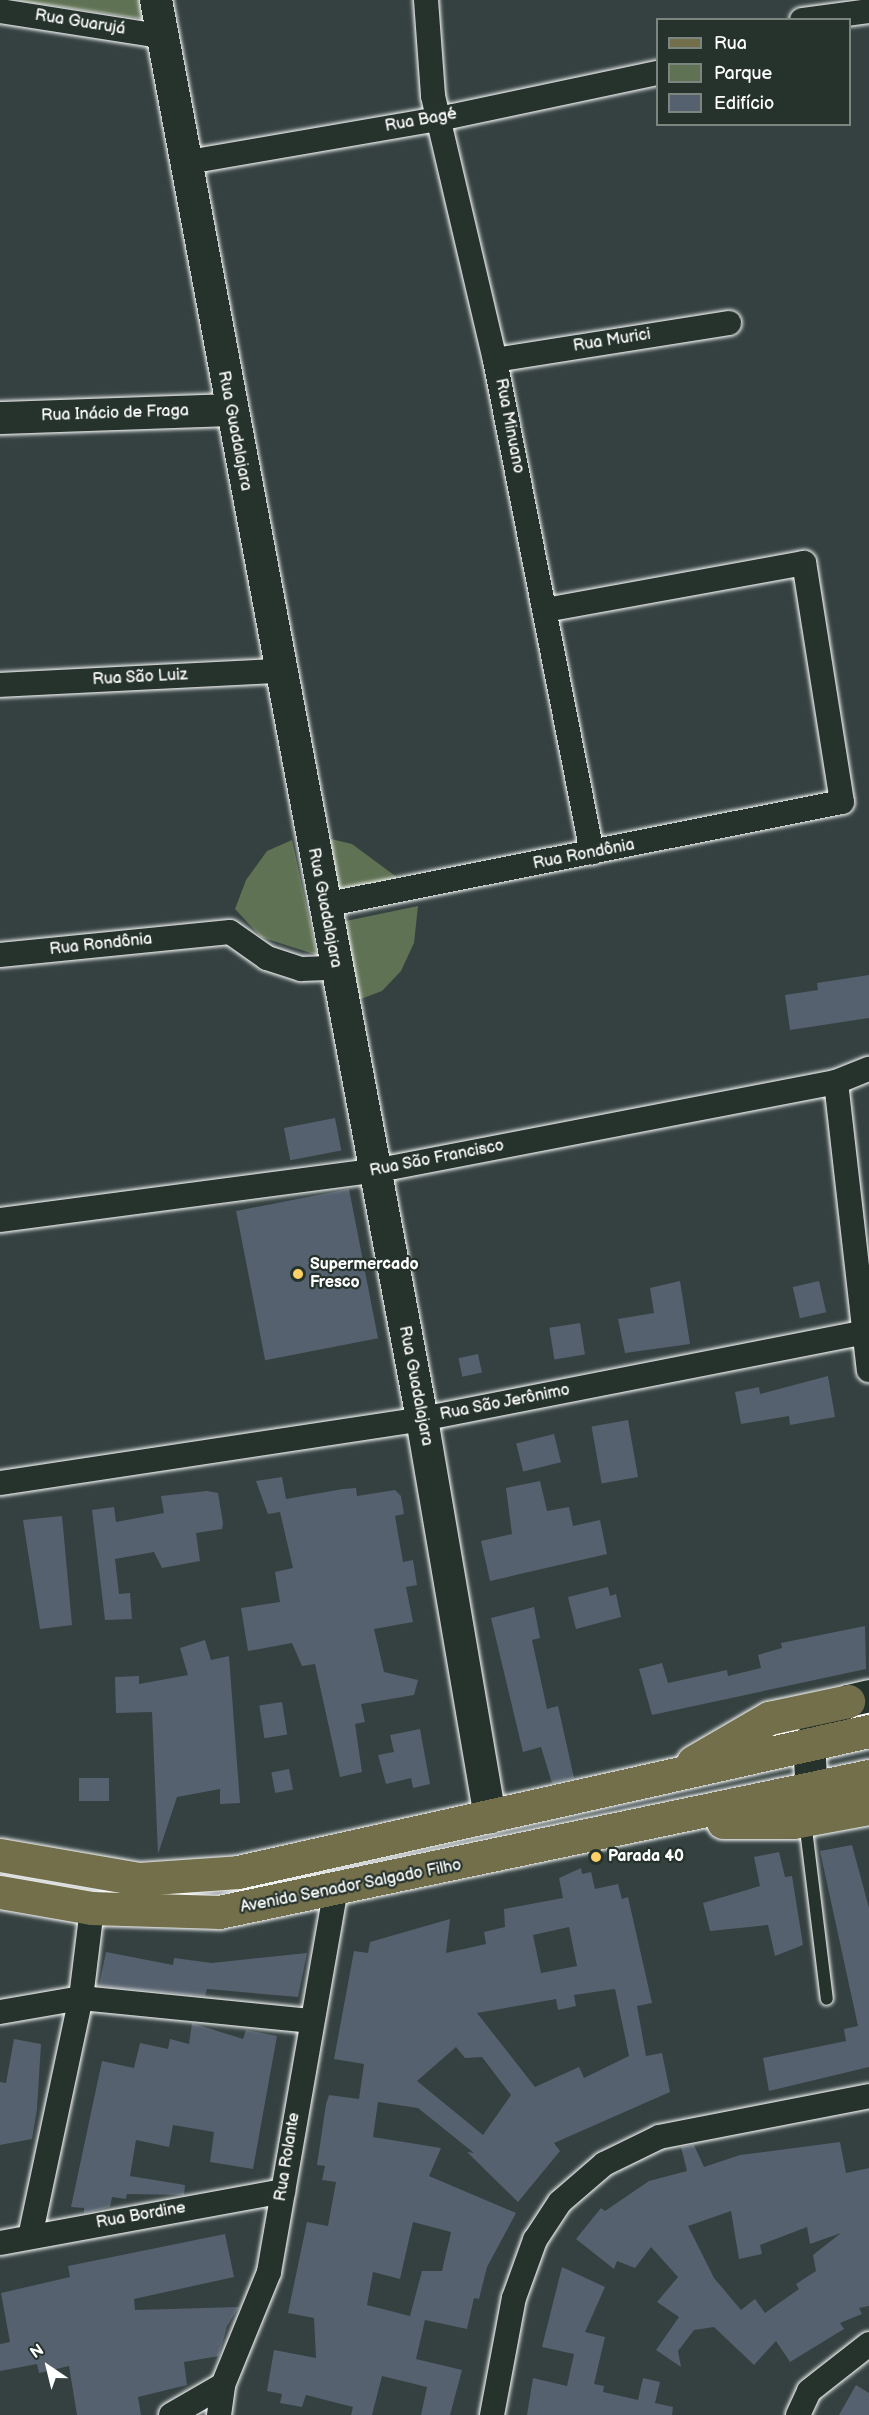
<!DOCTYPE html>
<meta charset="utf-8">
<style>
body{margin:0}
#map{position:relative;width:869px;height:2415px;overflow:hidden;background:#344140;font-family:"Balsamiq Sans",sans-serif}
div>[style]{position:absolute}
.green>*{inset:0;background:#5f7254}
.building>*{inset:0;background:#55616e;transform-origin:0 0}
.roads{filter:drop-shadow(0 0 2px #fff) drop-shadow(0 0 2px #fff)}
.service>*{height:12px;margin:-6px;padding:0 6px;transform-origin:6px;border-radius:6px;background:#26332d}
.minor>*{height:24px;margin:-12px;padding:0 12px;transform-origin:12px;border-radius:12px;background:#26332d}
.tertiary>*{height:32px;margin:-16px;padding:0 16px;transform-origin:16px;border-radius:16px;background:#26332d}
.primary>*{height:33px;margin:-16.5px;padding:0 16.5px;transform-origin:16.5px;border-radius:16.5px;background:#726f4a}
.dots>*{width:16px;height:16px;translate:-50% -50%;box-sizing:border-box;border:3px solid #26332d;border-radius:50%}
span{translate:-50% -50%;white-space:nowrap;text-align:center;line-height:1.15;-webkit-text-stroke:4.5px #26332d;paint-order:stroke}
.street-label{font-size:16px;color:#fff}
.poi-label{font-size:16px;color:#fff;font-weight:700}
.left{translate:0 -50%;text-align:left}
.legend{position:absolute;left:656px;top:18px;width:195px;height:108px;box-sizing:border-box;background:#26332d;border:2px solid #7d8581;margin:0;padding:8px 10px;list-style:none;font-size:18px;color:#fff}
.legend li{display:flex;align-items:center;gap:12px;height:30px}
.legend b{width:30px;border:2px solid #7d8581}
.north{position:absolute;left:18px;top:2337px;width:60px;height:60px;-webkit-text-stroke:4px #26332d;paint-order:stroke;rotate:325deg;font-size:16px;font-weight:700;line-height:24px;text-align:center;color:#fff}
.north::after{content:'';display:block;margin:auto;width:21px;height:27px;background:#fff;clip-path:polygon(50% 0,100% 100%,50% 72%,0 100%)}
</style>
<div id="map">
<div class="green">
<div style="clip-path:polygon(15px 0,141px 0,143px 19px)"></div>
<div style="clip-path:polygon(327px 838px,352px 844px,398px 878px,337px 890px)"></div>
<div style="clip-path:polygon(292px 840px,317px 955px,261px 937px,235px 909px,246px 880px,267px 851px)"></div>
<div style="clip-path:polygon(418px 906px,414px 943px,401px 971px,382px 991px,358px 1000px,341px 922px)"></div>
</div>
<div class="building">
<div style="clip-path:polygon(869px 975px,869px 1018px,790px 1030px,785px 995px,818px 990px,817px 983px)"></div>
<div style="left:335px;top:1118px;width:33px;height:52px;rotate:79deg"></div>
<div style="left:349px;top:1189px;width:152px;height:115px;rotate:79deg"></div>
<div style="clip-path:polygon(680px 1281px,690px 1344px,625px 1353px,618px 1319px,654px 1313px,650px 1288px)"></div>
<div style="left:819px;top:1281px;width:32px;height:27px;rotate:77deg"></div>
<div style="left:580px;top:1323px;width:32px;height:31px;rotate:81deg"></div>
<div style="left:478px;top:1354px;width:19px;height:20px;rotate:78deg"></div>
<div style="clip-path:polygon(828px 1376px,835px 1417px,790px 1425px,789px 1416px,741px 1424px,735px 1392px,759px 1387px,760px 1394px)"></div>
<div style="left:628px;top:1420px;width:58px;height:37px;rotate:80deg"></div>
<div style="left:554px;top:1434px;width:29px;height:39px;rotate:76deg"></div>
<div style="clip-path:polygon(282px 1477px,286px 1499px,343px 1489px,356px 1488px,357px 1496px,395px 1490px,401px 1496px,404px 1514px,395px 1516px,403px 1562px,413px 1560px,417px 1585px,406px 1587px,413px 1622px,374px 1629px,384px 1672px,418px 1680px,414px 1695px,361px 1704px,365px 1722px,355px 1724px,362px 1772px,340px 1777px,315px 1664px,302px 1666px,292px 1643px,248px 1651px,241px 1608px,280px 1602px,275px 1572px,293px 1568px,280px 1512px,268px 1514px,256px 1481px)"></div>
<div style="clip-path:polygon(540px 1481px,547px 1511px,569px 1507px,573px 1526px,600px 1520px,607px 1554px,490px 1581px,481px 1541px,512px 1534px,506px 1488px)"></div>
<div style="clip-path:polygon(207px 1491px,218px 1493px,223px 1523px,222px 1529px,196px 1533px,200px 1561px,162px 1568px,154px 1552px,115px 1559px,119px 1594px,130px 1593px,132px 1619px,105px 1620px,92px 1510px,114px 1507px,116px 1522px,164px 1513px,161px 1496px)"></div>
<div style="clip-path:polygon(62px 1516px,72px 1625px,40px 1629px,23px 1520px)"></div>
<div style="clip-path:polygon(608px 1587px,610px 1596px,616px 1594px,621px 1617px,576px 1629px,568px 1597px)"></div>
<div style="clip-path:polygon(534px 1607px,540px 1638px,532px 1640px,547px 1709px,558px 1706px,574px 1778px,552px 1783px,541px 1747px,523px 1752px,491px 1618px)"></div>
<div style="clip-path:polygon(865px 1626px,866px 1669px,652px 1715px,639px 1669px,662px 1663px,668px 1683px,727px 1670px,728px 1676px,761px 1668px,758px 1655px,782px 1648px,781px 1643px)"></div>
<div style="clip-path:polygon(205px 1640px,211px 1660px,229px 1656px,240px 1803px,220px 1804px,220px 1789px,177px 1797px,158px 1854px,152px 1712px,116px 1713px,115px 1677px,139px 1676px,139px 1684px,188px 1675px,180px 1648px)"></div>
<div style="left:282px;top:1702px;width:33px;height:23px;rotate:81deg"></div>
<div style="clip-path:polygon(420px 1729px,430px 1784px,413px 1788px,411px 1778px,386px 1784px,378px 1755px,394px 1752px,390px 1735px)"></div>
<div style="left:289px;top:1769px;width:21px;height:18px;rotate:79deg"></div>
<div style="left:79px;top:1778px;width:30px;height:23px"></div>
<div style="clip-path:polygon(852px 1845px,869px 1908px,869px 2067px,769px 2091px,763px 2058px,846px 2041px,844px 2029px,858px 2026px,820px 1851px)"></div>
<div style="clip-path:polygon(779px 1852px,785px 1877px,792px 1876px,803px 1945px,775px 1956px,768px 1925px,710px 1931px,703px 1903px,760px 1886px,754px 1857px)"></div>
<div style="clip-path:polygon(evenodd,581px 1868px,582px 1874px,591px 1872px,595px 1889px,618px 1884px,622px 1899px,628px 1897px,652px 2003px,637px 2006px,646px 2056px,662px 2053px,670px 2092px,554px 2143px,560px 2151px,518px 2202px,467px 2152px,474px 2153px,418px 2108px,378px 2102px,373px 2137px,441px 2148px,429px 2176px,516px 2213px,487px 2267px,479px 2299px,474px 2298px,467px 2329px,425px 2320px,416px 2359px,462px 2370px,450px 2415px,421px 2415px,427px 2387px,382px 2376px,372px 2415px,351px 2415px,353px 2407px,306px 2395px,302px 2407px,280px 2403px,282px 2394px,267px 2391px,274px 2350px,316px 2358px,314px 2318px,288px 2313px,307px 2222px,328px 2226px,336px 2182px,322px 2180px,325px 2166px,317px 2165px,326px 2104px,329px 2095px,359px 2099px,364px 2064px,334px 2059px,354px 1951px,368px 1953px,370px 1942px,450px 1919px,446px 1953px,486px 1944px,484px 1932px,505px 1927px,504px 1909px,563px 1898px,559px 1878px,581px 1868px,569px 1927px,577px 1966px,541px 1973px,533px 1935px,569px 1927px,581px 1868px,615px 1989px,629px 2056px,584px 2078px,579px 2067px,535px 2087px,477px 2013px,556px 1999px,558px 2010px,576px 2006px,574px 1995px,615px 1989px,581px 1868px,456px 2047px,465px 2058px,482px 2057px,511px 2095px,483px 2135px,417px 2081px,456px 2047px,581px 1868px,413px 2222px,451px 2232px,442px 2271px,422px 2271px,410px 2316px,367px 2305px,373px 2272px,400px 2279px,413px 2222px)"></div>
<div style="clip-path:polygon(106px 1952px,173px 1965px,174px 1958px,212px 1963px,307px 1953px,298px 1997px,207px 1989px,205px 1996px,99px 1986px)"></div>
<div style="clip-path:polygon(192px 2023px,243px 2039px,246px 2030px,277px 2036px,253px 2169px,210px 2162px,214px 2132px,173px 2125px,169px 2147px,136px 2140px,130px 2176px,185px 2185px,184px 2195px,127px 2194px,126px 2199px,112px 2197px,110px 2207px,84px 2213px,84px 2208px,71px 2207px,102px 2061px,134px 2068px,140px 2043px,168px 2049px,170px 2039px,189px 2044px)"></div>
<div style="clip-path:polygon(14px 2039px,41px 2044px,37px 2109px,32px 2139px,0 2145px,0 2082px,6px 2083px)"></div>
<div style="clip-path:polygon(evenodd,840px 2142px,846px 2173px,869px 2168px,869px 2306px,859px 2308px,862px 2314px,840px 2323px,844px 2329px,790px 2362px,776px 2341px,754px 2365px,714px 2327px,694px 2330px,678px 2351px,681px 2367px,656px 2350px,679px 2317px,657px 2302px,678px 2277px,651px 2247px,635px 2268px,617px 2261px,614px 2269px,576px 2239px,601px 2208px,605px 2211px,649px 2181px,687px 2171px,681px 2147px,694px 2145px,704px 2167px,740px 2155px,840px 2142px,731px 2211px,739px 2259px,762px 2254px,760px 2245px,807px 2227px,810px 2244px,841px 2233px,813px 2255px,816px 2271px,796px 2284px,799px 2289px,765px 2313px,755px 2299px,741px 2310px,714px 2278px,688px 2226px,731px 2211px)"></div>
<div style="clip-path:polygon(225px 2234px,234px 2277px,134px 2299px,135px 2310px,239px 2307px,227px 2326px,219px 2356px,184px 2362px,187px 2385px,138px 2397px,141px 2415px,77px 2415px,69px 2366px,39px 2373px,37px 2364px,0 2371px,0 2344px,10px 2342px,1px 2293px,70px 2277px,68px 2266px)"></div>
<div style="clip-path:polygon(562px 2267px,605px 2287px,585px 2332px,605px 2337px,594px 2384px,604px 2386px,603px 2392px,638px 2400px,643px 2378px,660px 2382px,655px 2403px,673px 2407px,672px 2415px,527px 2415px,533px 2378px,567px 2386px,574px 2354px,542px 2347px)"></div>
<div style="clip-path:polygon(856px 2385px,869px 2393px,869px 2415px,839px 2415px)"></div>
</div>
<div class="roads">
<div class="service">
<div style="left:805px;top:1821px;width:179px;rotate:83deg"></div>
</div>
<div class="minor">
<div style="left:426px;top:0;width:96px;rotate:85.8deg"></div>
<div style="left:433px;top:96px;width:271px;rotate:76.8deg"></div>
<div style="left:495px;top:360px;width:502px;rotate:78.87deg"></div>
<div style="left:0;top:11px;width:161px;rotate:8.9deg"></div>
<div style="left:802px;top:20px;width:68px;rotate:-7.7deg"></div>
<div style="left:183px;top:163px;width:260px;rotate:-9.8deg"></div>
<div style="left:439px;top:119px;width:224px;rotate:-11.9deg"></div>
<div style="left:495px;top:360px;width:237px;rotate:-9deg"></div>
<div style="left:0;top:685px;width:279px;rotate:-2.9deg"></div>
<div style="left:324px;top:905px;width:528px;rotate:-11.25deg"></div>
<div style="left:842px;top:802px;width:242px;rotate:-99deg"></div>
<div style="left:804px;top:563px;width:262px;rotate:169.7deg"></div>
<div style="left:0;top:955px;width:231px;rotate:-5.7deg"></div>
<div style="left:230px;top:932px;width:45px;rotate:35.1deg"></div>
<div style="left:267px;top:958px;width:36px;rotate:18deg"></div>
<div style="left:301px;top:969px;width:35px;rotate:-2deg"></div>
<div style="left:836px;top:1082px;width:290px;rotate:83.5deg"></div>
<div style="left:0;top:1220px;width:377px;rotate:-7.5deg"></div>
<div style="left:374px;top:1171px;width:470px;rotate:-10.9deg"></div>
<div style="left:836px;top:1082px;width:35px;rotate:-22deg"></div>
<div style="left:0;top:1483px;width:427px;rotate:-8.6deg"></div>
<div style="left:422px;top:1419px;width:452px;rotate:-11.1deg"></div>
<div style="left:0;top:2012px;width:82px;rotate:-9.8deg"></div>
<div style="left:81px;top:1998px;width:230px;rotate:5.7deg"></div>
<div style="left:30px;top:2237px;width:244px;rotate:-78deg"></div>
<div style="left:81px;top:1998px;width:91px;rotate:-83deg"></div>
<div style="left:0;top:2243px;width:288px;rotate:-10.4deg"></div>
<div style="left:171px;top:2415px;width:60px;rotate:-30deg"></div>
<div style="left:219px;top:2415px;width:30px;rotate:-82deg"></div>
<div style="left:223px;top:2385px;width:122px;rotate:-67.8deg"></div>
<div style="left:269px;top:2272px;width:386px;rotate:-80.1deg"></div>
<div style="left:492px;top:2415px;width:119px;rotate:-79.4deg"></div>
<div style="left:514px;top:2298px;width:62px;rotate:-70.1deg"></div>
<div style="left:535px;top:2240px;width:45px;rotate:-56.7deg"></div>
<div style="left:560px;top:2202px;width:58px;rotate:-40.8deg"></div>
<div style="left:604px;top:2164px;width:61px;rotate:-26.1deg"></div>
<div style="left:659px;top:2137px;width:214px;rotate:-11deg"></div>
<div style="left:798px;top:2415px;width:26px;rotate:-65deg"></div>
<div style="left:809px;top:2391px;width:76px;rotate:-38.1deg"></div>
</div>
<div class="tertiary">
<div style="left:156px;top:0;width:1444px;rotate:79.38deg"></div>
<div style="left:422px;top:1419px;width:404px;rotate:80.3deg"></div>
<div style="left:0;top:418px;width:230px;rotate:-2deg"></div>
<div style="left:836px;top:1802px;width:35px;rotate:-136deg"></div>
<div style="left:811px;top:1778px;width:34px;rotate:-93deg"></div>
<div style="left:809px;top:1744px;width:36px;rotate:-56deg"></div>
<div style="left:829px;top:1714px;width:23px;rotate:-34deg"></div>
<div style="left:848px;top:1701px;width:22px;rotate:-13deg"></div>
</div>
<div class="primary">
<div style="left:693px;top:1762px;width:88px;rotate:-30.1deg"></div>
<div style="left:769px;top:1718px;width:81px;rotate:-12.1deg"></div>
<div style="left:723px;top:1822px;width:70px"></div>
<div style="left:793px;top:1822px;width:77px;rotate:-10.4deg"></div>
<div style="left:0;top:1855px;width:141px;rotate:9.8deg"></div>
<div style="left:139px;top:1879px;width:99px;rotate:-4deg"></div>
<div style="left:238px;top:1872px;width:647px;rotate:-12.6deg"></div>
<div style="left:0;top:1892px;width:93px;rotate:9.9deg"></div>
<div style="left:92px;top:1908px;width:127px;rotate:1.8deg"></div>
<div style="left:219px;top:1912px;width:664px;rotate:-11.82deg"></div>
</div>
</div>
<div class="dots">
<div style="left:298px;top:1274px;background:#ffd166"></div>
<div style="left:596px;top:1857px;background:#ffd166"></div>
</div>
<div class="street-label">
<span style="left:80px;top:23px;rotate:9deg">Rua Guarujá</span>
<span style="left:421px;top:121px;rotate:-10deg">Rua Bagé</span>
<span style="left:612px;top:341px;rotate:-9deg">Rua Murici</span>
<span style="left:115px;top:414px;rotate:-2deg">Rua Inácio de Fraga</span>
<span style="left:509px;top:426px;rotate:79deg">Rua Minuano</span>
<span style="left:234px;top:431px;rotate:79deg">Rua Guadalajara</span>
<span style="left:140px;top:678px;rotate:-3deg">Rua São Luiz</span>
<span style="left:584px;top:855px;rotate:-11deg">Rua Rondônia</span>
<span style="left:324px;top:908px;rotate:79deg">Rua Guadalajara</span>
<span style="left:101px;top:945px;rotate:-6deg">Rua Rondônia</span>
<span style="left:437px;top:1159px;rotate:-11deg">Rua São Francisco</span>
<span style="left:415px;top:1386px;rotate:79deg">Rua Guadalajara</span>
<span style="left:505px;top:1403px;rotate:-11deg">Rua São Jerônimo</span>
<span style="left:351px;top:1887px;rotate:-11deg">Avenida Senador Salgado Filho</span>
<span style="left:288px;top:2157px;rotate:-81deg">Rua Rolante</span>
<span style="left:141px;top:2216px;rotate:-10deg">Rua Bordine</span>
</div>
<div class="poi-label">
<span class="left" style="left:310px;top:1274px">Supermercado<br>Fresco</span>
<span class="left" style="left:608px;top:1857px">Parada 40</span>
</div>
<ul class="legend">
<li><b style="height:8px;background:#726f4a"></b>Rua</li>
<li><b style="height:16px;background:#5f7254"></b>Parque</li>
<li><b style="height:16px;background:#55616e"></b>Edifício</li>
</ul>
<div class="north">N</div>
</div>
